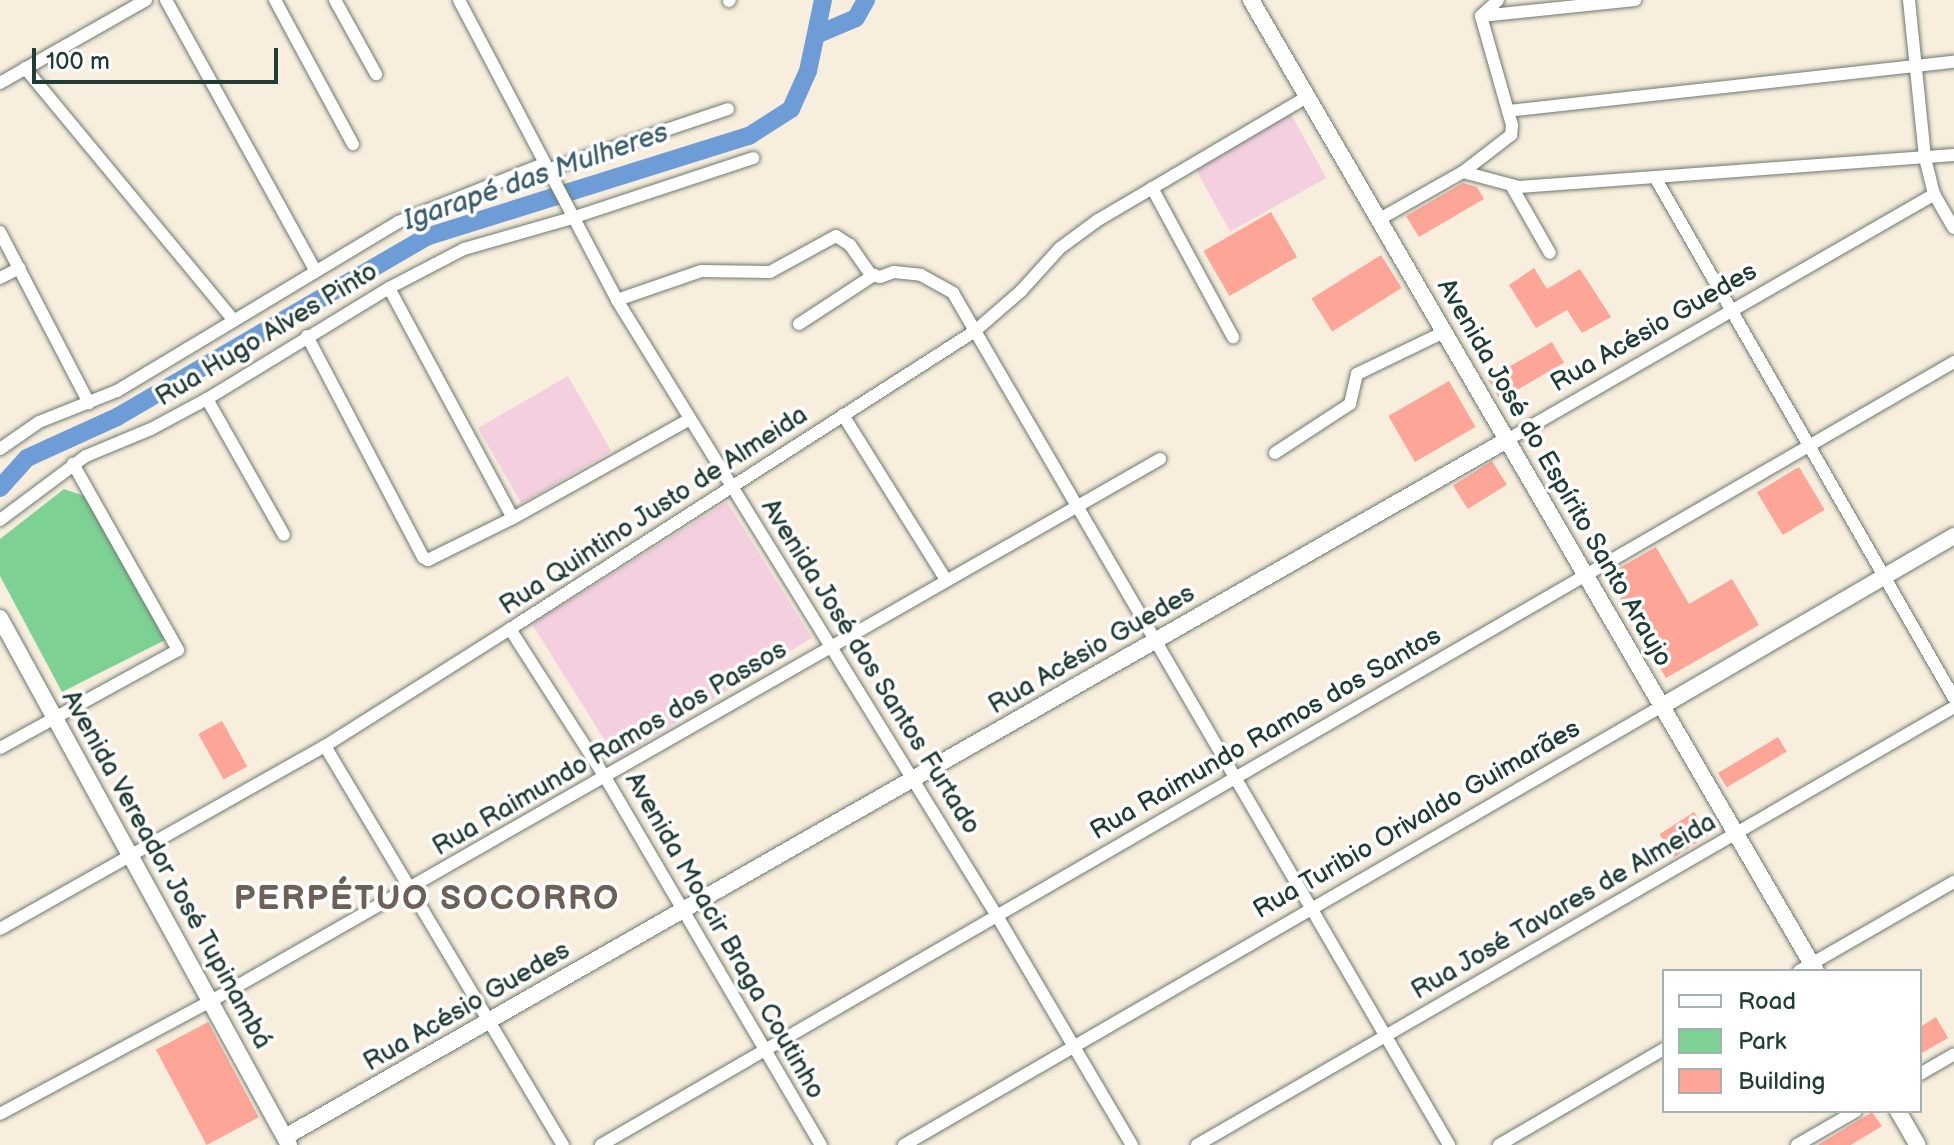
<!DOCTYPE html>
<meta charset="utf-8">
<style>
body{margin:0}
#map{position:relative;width:1954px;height:1145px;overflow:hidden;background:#f8eedd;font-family:"Balsamiq Sans",sans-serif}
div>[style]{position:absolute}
.built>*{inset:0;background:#f3cfdf;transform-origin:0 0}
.green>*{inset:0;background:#7ed194}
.canal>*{height:18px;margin:-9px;padding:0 9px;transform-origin:9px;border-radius:9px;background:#6d9cd6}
.building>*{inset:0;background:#fda597;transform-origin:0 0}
.roads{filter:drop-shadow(0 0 2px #6b7b6f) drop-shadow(0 0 2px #6b7b6f)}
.minor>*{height:12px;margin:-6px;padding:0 6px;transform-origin:6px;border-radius:6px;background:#fff}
.tertiary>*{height:16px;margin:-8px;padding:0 8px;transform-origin:8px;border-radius:8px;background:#fff}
span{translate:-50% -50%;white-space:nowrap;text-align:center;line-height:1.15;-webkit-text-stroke:7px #fff;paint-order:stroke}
.street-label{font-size:26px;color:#1f3d34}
.water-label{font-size:28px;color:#3a5e6d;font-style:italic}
.district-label{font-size:34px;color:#6d6157;font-weight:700;letter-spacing:2px}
.legend{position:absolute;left:1662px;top:969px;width:260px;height:144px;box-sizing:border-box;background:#fff;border:2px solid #a5b1ae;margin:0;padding:10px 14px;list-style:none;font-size:24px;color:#1f3d34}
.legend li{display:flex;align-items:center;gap:16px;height:40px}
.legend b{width:40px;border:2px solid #a5b1ae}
.scale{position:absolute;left:32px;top:48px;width:246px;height:36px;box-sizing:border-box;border:4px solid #1f3d34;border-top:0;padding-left:10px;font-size:24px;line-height:28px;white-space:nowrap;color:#1f3d34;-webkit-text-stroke:6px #fff;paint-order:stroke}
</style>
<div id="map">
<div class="built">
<div style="left:1288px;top:109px;width:79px;height:110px;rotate:61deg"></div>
<div style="left:568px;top:376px;width:87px;height:104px;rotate:60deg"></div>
<div style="left:727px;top:502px;width:160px;height:230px;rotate:58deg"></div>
</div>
<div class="green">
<div style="clip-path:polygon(64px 489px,87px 497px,167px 639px,62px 692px,0 576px,0 539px)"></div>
</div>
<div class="canal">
<div style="left:816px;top:35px;width:43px;rotate:-23deg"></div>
<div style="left:856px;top:18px;width:21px;rotate:-61deg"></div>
<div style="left:0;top:488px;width:40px;rotate:-48deg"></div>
<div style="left:27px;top:458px;width:99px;rotate:-24.5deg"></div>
<div style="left:117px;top:417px;width:358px;rotate:-30.2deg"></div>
<div style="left:426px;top:237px;width:338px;rotate:-17.4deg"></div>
<div style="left:749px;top:136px;width:50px;rotate:-32.7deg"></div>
<div style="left:791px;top:109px;width:42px;rotate:-65.9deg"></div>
<div style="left:808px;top:71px;width:73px;rotate:-78.1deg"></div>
</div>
<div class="building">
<div style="clip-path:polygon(1463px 183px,1477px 187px,1484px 199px,1419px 237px,1406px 216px)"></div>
<div style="left:1271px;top:212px;width:52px;height:78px;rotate:60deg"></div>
<div style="left:1381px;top:255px;width:39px;height:82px;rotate:58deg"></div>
<div style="clip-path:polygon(1534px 268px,1547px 289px,1580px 269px,1611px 317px,1582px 333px,1567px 310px,1536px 328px,1509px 285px)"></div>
<div style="left:1552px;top:342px;width:24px;height:74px;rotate:60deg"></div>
<div style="left:1449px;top:381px;width:53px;height:70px;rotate:60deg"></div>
<div style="left:1492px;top:461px;width:28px;height:46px;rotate:58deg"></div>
<div style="left:1799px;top:467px;width:50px;height:49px;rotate:59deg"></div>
<div style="clip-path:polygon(1656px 547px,1689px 604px,1732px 579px,1759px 625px,1666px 678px,1607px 575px)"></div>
<div style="left:222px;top:721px;width:52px;height:27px;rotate:61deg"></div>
<div style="left:1778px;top:737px;width:17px;height:70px;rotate:59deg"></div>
<div style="left:1694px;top:812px;width:27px;height:41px;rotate:57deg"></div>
<div style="clip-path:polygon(1936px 1017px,1948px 1038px,1920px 1054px,1920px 1027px)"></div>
<div style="left:208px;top:1022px;width:108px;height:59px;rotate:62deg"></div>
<div style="clip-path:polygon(1872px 1112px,1882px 1126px,1851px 1145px,1818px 1145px)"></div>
</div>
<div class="roads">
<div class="minor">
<div style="left:166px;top:0;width:308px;rotate:61.1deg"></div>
<div style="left:275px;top:0;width:164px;rotate:61.6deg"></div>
<div style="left:335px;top:0;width:85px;rotate:61deg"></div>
<div style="left:459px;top:0;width:339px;rotate:62.2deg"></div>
<div style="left:617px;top:300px;width:724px;rotate:58.33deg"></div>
<div style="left:997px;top:916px;width:266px;rotate:59.5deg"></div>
<div style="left:1909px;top:0;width:159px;rotate:84.2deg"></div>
<div style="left:1925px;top:158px;width:37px;rotate:76deg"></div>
<div style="left:1934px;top:194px;width:39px;rotate:60deg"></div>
<div style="left:729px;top:1px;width:1px;rotate:-45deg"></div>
<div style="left:1481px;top:16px;width:155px;rotate:-5.9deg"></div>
<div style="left:1481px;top:16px;width:23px;rotate:-43deg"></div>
<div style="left:25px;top:68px;width:328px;rotate:50.4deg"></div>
<div style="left:0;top:83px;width:168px;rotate:-29.6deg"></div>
<div style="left:1508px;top:111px;width:449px;rotate:-6.3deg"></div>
<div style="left:547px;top:170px;width:191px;rotate:-18.6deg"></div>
<div style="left:1463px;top:172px;width:58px;rotate:15deg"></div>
<div style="left:1519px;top:187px;width:436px;rotate:-4.2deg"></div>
<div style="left:1656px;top:179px;width:598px;rotate:60.14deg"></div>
<div style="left:1511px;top:185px;width:78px;rotate:60.2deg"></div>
<div style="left:1152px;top:188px;width:170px;rotate:61.5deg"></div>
<div style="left:1378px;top:220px;width:98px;rotate:-29.5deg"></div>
<div style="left:1463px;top:172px;width:61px;rotate:-37.6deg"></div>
<div style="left:1511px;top:135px;width:10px;rotate:-84deg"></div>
<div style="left:1512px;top:125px;width:113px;rotate:-105.9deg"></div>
<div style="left:0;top:232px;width:193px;rotate:62.5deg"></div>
<div style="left:0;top:278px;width:22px;rotate:-27deg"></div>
<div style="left:389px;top:288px;width:261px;rotate:61.7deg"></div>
<div style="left:617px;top:300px;width:89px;rotate:-19deg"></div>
<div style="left:701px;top:271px;width:69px;rotate:0.8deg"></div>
<div style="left:770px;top:272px;width:75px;rotate:-28.6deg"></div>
<div style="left:836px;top:236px;width:17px;rotate:33deg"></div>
<div style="left:850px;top:245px;width:35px;rotate:55deg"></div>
<div style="left:870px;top:274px;width:10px;rotate:17deg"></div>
<div style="left:880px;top:277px;width:15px;rotate:-20deg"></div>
<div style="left:894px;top:272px;width:27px;rotate:6deg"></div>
<div style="left:921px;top:275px;width:37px;rotate:29deg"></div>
<div style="left:953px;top:293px;width:986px;rotate:59.79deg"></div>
<div style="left:799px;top:324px;width:90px;rotate:-33.2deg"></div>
<div style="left:307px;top:336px;width:250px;rotate:62.3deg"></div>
<div style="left:423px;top:557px;width:6px;rotate:31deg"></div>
<div style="left:428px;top:560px;width:95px;rotate:-26.3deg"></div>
<div style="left:513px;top:518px;width:201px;rotate:-29.2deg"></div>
<div style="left:207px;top:399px;width:156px;rotate:60.5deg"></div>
<div style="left:843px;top:415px;width:195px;rotate:58deg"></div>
<div style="left:1507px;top:440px;width:493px;rotate:-29.9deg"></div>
<div style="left:0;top:449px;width:47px;rotate:-34.7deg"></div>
<div style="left:39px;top:422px;width:84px;rotate:-21.7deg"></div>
<div style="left:117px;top:391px;width:328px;rotate:-31deg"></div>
<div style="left:398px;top:222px;width:157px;rotate:-21.7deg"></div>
<div style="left:1275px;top:453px;width:90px;rotate:-33.2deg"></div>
<div style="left:1350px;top:404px;width:31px;rotate:-77deg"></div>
<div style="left:1357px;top:374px;width:97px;rotate:-25.8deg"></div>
<div style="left:0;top:520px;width:107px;rotate:-36.7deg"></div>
<div style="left:86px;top:456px;width:70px;rotate:-22.6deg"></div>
<div style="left:151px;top:429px;width:64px;rotate:-28.2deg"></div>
<div style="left:207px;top:399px;width:213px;rotate:-31.4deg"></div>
<div style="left:389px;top:288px;width:85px;rotate:-27.5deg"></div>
<div style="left:464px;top:249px;width:112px;rotate:-16deg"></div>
<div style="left:572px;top:218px;width:191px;rotate:-18.3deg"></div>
<div style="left:510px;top:629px;width:176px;rotate:57.3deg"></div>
<div style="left:605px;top:777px;width:427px;rotate:59.6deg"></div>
<div style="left:325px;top:746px;width:465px;rotate:59.2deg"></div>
<div style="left:0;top:748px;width:203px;rotate:-28.8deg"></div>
<div style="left:178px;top:650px;width:214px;rotate:-119.4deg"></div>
<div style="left:0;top:929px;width:373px;rotate:-29.4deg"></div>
<div style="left:325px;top:746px;width:219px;rotate:-32.3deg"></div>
<div style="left:510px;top:629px;width:552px;rotate:-32.65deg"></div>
<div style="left:975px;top:331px;width:61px;rotate:-41deg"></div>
<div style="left:1021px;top:291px;width:58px;rotate:-47.8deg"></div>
<div style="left:1060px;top:248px;width:47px;rotate:-36.4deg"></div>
<div style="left:1098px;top:220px;width:243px;rotate:-30.5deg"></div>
<div style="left:1799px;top:971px;width:179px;rotate:-29.9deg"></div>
<div style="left:1920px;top:1074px;width:39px;rotate:-30deg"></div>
<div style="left:0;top:1114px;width:239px;rotate:-28.2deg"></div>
<div style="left:211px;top:1001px;width:1093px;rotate:-29.73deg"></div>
<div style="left:601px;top:1145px;width:1563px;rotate:-30.06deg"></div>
<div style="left:904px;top:1145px;width:876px;rotate:-30.08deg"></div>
<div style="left:1197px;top:1145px;width:875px;rotate:-30.05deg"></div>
<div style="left:1499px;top:1145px;width:191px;rotate:-30.2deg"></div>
<div style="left:1797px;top:1145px;width:68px;rotate:-30deg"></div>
</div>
<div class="tertiary">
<div style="left:1251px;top:0;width:1123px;rotate:59.81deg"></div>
<div style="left:0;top:618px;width:601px;rotate:61.26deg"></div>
<div style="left:1662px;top:706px;width:338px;rotate:-30.2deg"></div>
<div style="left:1898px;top:1111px;width:39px;rotate:60deg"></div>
<div style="left:285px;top:1137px;width:1407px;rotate:-29.7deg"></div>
</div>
</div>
<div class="street-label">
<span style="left:1654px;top:328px;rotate:-30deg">Rua Acésio Guedes</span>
<span style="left:267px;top:335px;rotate:-31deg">Rua Hugo Alves Pinto</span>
<span style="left:1554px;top:473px;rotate:60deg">Avenida José do Espírito Santo Araujo</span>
<span style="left:654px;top:511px;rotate:-33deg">Rua Quintino Justo de Almeida</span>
<span style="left:1092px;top:650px;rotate:-30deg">Rua Acésio Guedes</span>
<span style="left:870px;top:667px;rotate:58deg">Avenida José dos Santos Furtado</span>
<span style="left:1266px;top:734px;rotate:-30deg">Rua Raimundo Ramos dos Santos</span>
<span style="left:610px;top:749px;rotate:-30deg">Rua Raimundo Ramos dos Passos</span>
<span style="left:1417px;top:820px;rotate:-30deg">Rua Turibio Orivaldo Guimarães</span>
<span style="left:166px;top:870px;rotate:61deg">Avenida Vereador José Tupinambá</span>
<span style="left:1564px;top:907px;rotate:-30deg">Rua José Tavares de Almeida</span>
<span style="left:724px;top:936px;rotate:60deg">Avenida Moacir Braga Coutinho</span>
<span style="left:467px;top:1007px;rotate:-30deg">Rua Acésio Guedes</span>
</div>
<div class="water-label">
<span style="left:536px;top:177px;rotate:-19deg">Igarapé das Mulheres</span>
</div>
<div class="district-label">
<span style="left:427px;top:899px">PERPÉTUO SOCORRO</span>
</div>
<ul class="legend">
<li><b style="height:10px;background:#fff"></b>Road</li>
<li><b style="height:22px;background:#7ed194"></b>Park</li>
<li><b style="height:22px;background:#fda597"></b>Building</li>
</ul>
<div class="scale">100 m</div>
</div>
